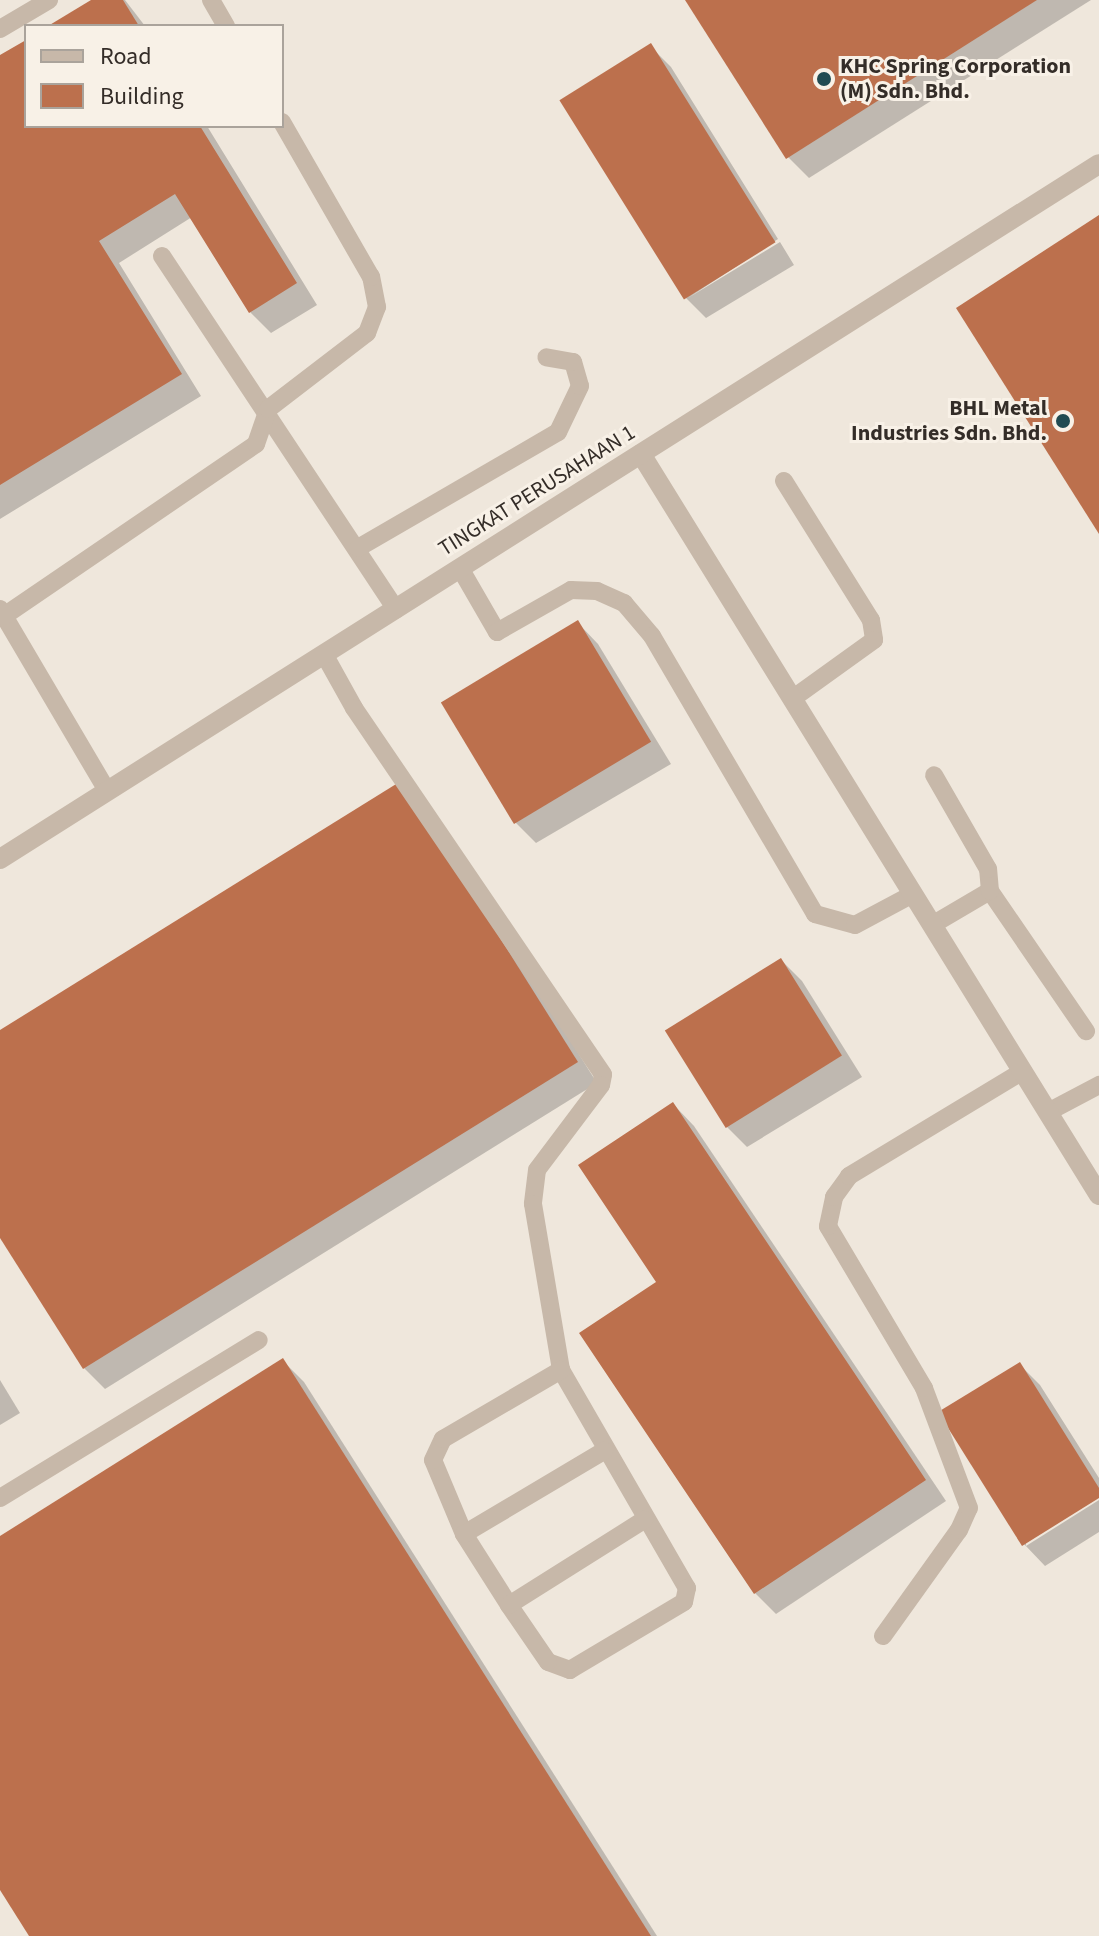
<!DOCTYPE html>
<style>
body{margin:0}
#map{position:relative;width:1099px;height:1936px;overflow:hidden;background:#efe7dc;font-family:"Source Sans 3",sans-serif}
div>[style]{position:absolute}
.shadow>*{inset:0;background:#0003}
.building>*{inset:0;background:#bc704d;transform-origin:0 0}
.service>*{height:18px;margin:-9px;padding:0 9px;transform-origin:9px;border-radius:9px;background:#c7b8a9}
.minor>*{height:20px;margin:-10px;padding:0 10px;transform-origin:10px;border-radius:10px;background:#c7b8a9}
.dots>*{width:22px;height:22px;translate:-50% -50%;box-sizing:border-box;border:4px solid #f8f1e7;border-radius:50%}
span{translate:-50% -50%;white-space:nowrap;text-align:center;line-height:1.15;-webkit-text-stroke:6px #f8f1e7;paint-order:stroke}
.poi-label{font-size:22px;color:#342d28;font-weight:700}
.left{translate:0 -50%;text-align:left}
.right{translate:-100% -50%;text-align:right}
.street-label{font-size:22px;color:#342d28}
.legend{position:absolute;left:24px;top:24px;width:260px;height:104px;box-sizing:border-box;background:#f8f1e7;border:2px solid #aaa39b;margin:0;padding:10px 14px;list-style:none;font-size:24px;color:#342d28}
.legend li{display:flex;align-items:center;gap:16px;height:40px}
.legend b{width:40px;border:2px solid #aaa39b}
</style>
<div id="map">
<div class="shadow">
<div style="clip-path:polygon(95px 0,125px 0,145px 26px,52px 26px)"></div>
<div style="clip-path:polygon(687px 0,1091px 0,809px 178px,788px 157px)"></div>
<div style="clip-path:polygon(26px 42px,26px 126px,207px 126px,317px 305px,271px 333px,250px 312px,192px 217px,119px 263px,201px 396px,0 519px,0 58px)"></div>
<div style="clip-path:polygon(650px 46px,671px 67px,778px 239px,688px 298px,780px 242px,794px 265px,706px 318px,685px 297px)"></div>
<div style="clip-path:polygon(577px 622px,598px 644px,671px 764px,536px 843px,515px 822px,443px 702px)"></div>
<div style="clip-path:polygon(422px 804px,597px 1083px,105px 1389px,84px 1368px,0 1234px,0 1032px)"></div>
<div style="clip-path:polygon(781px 960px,802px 981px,862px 1077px,747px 1147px,726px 1126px)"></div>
<div style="clip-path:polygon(673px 1104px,694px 1126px,946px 1501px,776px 1614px,755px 1593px,659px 1283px)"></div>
<div style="clip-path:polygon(283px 1361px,304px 1382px,657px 1936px,32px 1936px,0 1886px,0 1538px)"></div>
<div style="clip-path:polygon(1019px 1364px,1040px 1385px,1099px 1478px,1099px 1496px,1026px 1541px,1026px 1546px,1099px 1500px,1099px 1532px,1045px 1566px,1024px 1544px)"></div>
<div style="clip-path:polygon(0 1380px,20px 1413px,0 1425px)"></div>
</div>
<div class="building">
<div style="clip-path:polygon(91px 0,123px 0,139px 26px,48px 26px)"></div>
<div style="clip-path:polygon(685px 0,1037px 0,786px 159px)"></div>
<div style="clip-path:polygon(26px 40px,26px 126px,200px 126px,297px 283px,249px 313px,175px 194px,99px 241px,182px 374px,0 485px,0 55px)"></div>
<div style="left:651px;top:43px;width:235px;height:108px;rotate:58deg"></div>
<div style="clip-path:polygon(1099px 215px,1099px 534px,956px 308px)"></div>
<div style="left:578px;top:620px;width:142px;height:160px;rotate:59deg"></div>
<div style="clip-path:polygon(401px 781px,578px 1062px,83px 1369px,0 1238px,0 1030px)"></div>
<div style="left:781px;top:958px;width:115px;height:137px;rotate:58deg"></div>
<div style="clip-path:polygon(673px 1102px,926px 1480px,754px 1594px,579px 1333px,656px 1282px,578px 1165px)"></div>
<div style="clip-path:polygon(283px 1358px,651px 1936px,29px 1936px,0 1890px,0 1536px)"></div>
<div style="clip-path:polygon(1020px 1362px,1099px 1488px,1099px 1498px,1022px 1546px,938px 1412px)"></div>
</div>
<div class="service">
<div style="left:211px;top:0;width:30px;rotate:60deg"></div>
<div style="left:0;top:29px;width:57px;rotate:-30.6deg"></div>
<div style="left:162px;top:256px;width:424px;rotate:56.5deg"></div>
<div style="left:784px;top:481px;width:164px;rotate:58deg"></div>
<div style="left:871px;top:620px;width:20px;rotate:81deg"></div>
<div style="left:874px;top:640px;width:101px;rotate:144.3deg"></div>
<div style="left:358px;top:548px;width:231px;rotate:-30.1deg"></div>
<div style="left:558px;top:432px;width:51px;rotate:-64.4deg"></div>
<div style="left:580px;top:386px;width:25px;rotate:-106deg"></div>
<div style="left:573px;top:362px;width:27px;rotate:-170deg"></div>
<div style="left:460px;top:568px;width:74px;rotate:60deg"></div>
<div style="left:497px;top:632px;width:85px;rotate:-29.6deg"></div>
<div style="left:571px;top:590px;width:26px;rotate:2deg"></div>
<div style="left:597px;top:591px;width:30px;rotate:24deg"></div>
<div style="left:624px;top:603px;width:43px;rotate:49.7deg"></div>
<div style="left:652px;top:636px;width:322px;rotate:59.6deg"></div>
<div style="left:815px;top:914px;width:41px;rotate:15.4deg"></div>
<div style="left:855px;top:925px;width:66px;rotate:-28.1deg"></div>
<div style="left:0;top:609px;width:211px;rotate:59.5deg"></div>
<div style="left:4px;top:616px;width:305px;rotate:-34.3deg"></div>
<div style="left:256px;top:444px;width:37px;rotate:-71deg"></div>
<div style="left:268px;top:409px;width:125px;rotate:-37.5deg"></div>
<div style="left:367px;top:333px;width:28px;rotate:-69deg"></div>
<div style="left:377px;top:307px;width:31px;rotate:-101deg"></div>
<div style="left:371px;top:277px;width:179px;rotate:-119.9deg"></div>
<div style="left:324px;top:654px;width:62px;rotate:60.9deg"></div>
<div style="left:354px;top:708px;width:443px;rotate:55.8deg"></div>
<div style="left:603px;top:1075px;width:10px;rotate:101deg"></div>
<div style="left:601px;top:1085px;width:106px;rotate:127deg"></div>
<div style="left:537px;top:1170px;width:34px;rotate:97deg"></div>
<div style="left:533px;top:1204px;width:168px;rotate:80.4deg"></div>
<div style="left:561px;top:1370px;width:252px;rotate:60deg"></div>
<div style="left:687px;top:1588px;width:14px;rotate:102deg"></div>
<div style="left:684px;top:1602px;width:133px;rotate:149.2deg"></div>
<div style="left:570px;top:1670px;width:23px;rotate:-160deg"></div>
<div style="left:548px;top:1662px;width:69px;rotate:-124.4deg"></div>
<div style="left:509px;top:1605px;width:84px;rotate:-122.4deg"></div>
<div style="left:464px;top:1534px;width:80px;rotate:-112.7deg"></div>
<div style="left:433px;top:1460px;width:23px;rotate:-65deg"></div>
<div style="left:443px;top:1439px;width:137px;rotate:-30.3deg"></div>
<div style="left:990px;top:891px;width:170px;rotate:55.6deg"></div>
<div style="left:932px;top:925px;width:67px;rotate:-30.4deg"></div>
<div style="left:990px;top:891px;width:22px;rotate:-95deg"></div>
<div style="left:988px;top:869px;width:108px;rotate:-119.9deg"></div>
<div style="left:1048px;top:1112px;width:58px;rotate:-27.9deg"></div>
<div style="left:0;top:1498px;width:303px;rotate:-31.4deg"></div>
<div style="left:464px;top:1534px;width:163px;rotate:-30.7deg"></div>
<div style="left:509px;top:1605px;width:160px;rotate:-32.2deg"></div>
<div style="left:883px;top:1636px;width:130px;rotate:-54.4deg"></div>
<div style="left:959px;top:1530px;width:24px;rotate:-66deg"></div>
<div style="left:969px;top:1508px;width:128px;rotate:-110.6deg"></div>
<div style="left:924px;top:1388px;width:188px;rotate:-120.7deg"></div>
<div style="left:828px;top:1226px;width:30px;rotate:-78deg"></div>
<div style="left:834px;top:1197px;width:26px;rotate:-54deg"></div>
<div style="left:849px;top:1176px;width:203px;rotate:-31.1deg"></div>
</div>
<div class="minor">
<div style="left:641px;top:454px;width:871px;rotate:58.28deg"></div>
<div style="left:0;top:859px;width:1300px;rotate:-32.31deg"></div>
</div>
<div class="dots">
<div style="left:824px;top:79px;background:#214b52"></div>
<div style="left:1063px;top:421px;background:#214b52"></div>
</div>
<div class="poi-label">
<span class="left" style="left:840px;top:79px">KHC Spring Corporation<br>(M) Sdn. Bhd.</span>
<span class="right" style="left:1047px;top:421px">BHL Metal<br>Industries Sdn. Bhd.</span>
</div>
<div class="street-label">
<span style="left:537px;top:491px;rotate:-32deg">TINGKAT PERUSAHAAN 1</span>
</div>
<ul class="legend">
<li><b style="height:10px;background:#c7b8a9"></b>Road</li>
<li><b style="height:22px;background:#bc704d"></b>Building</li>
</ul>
</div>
